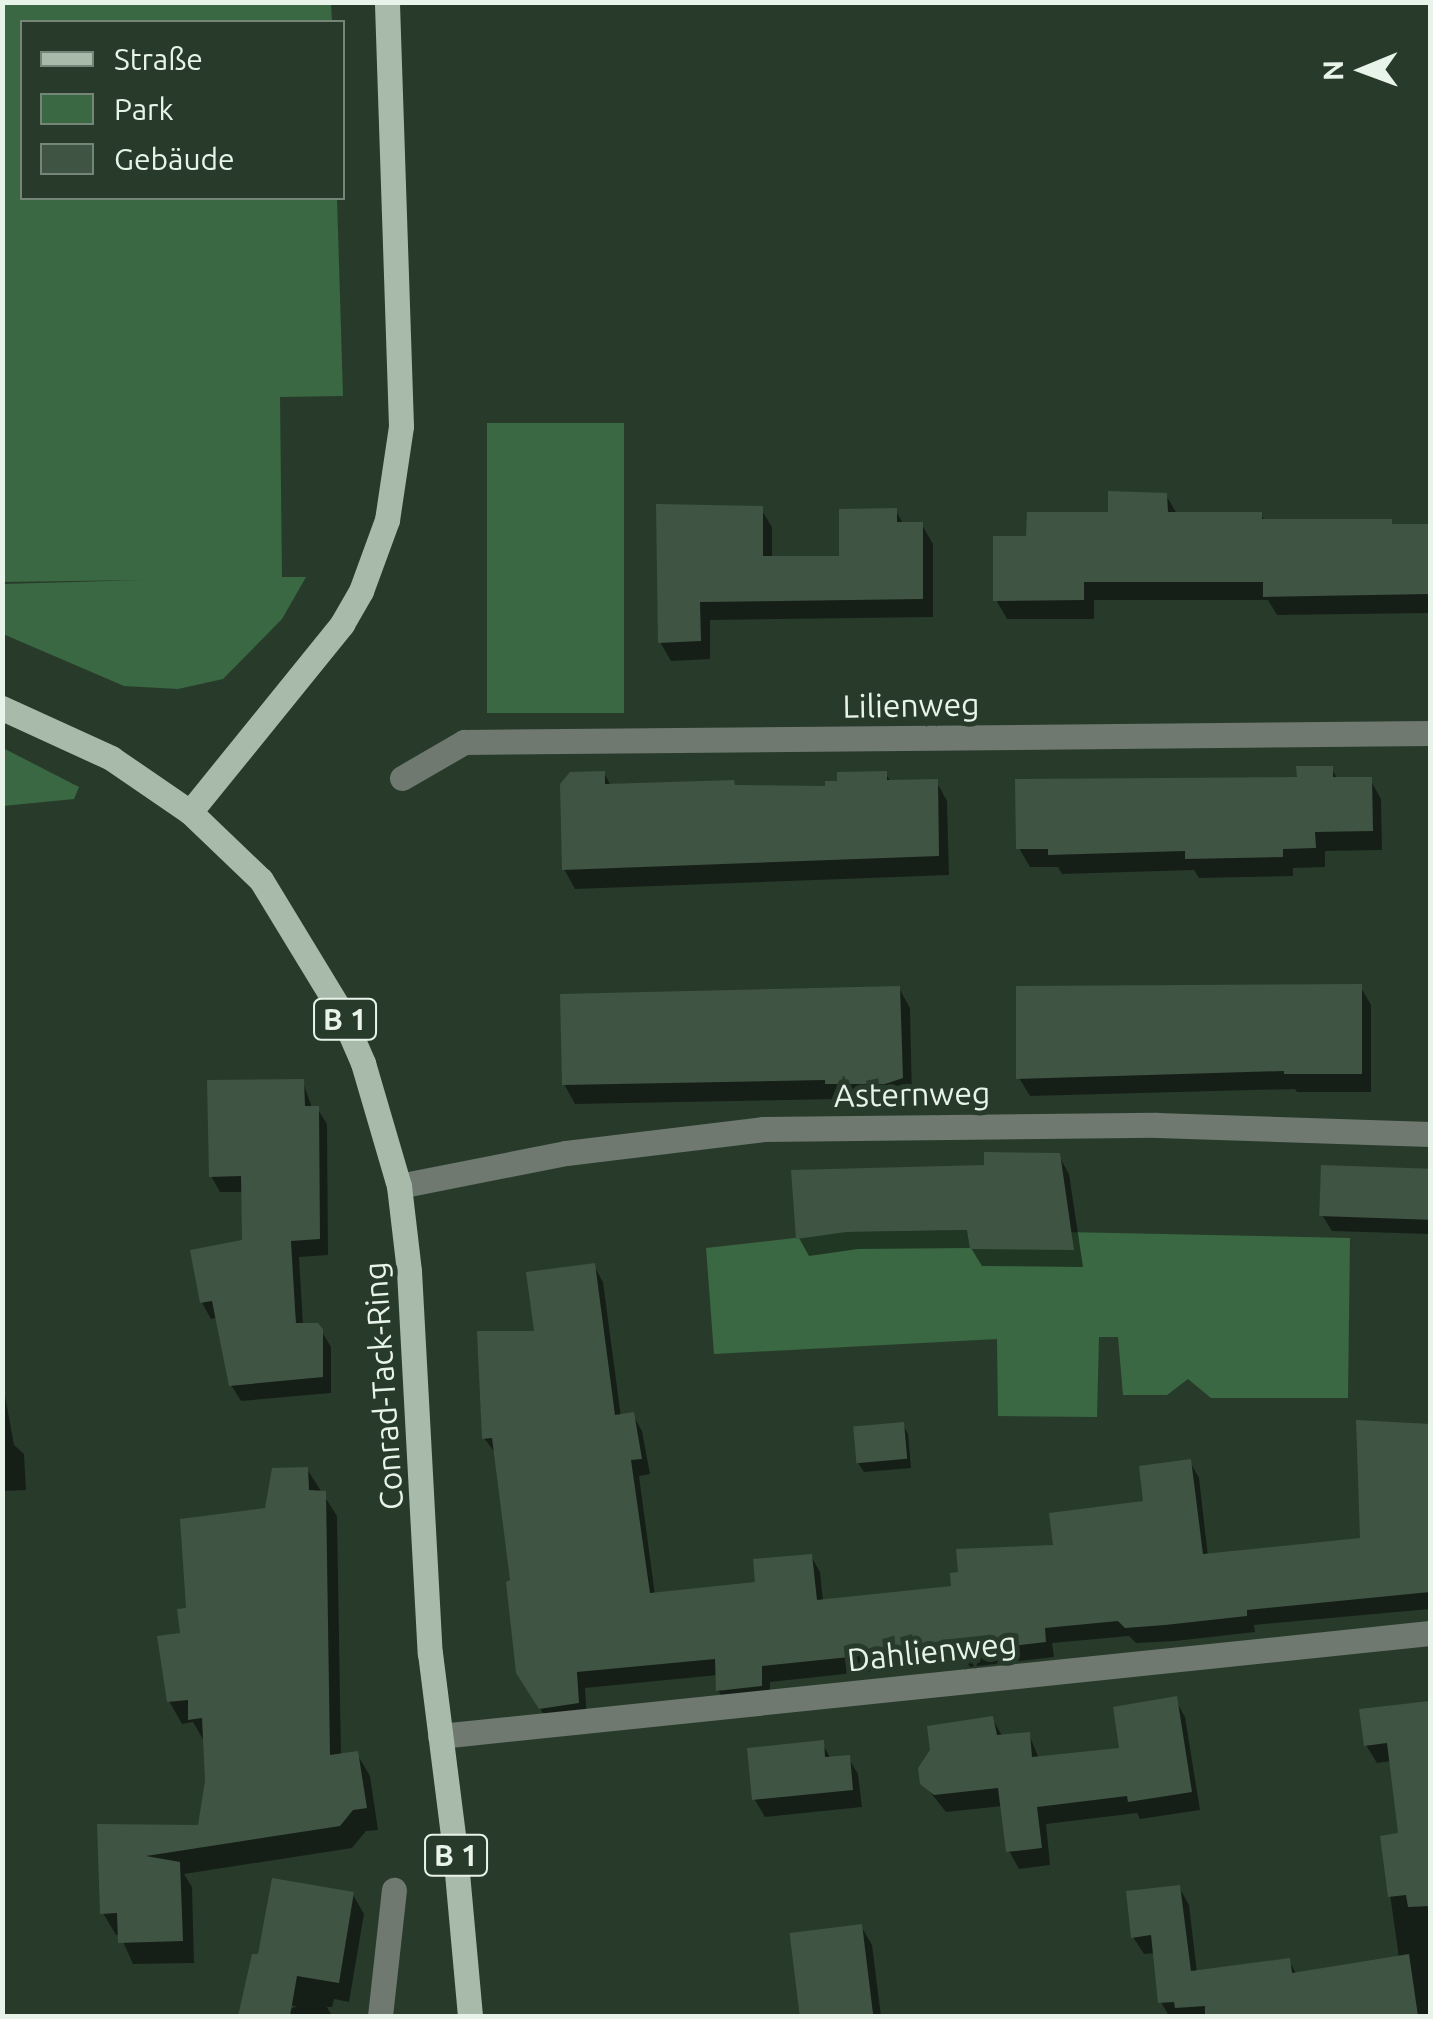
<!DOCTYPE html>
<meta charset="utf-8">
<style>
body{margin:0}
#map{position:relative;width:1433px;height:2019px;overflow:hidden;background:#283b2b;font-family:Ubuntu,sans-serif}
div>[style]{position:absolute}
.green>*{inset:0;background:#3a6842;transform-origin:0 0}
.shadow>*{inset:0;background:#0007}
.building>*{inset:0;background:#405443;transform-origin:0 0}
.minor>*{height:25px;margin:-12.5px;padding:0 12.5px;transform-origin:12.5px;border-radius:12.5px;background:#6f7970}
.major>*{height:25px;margin:-12.5px;padding:0 12.5px;transform-origin:12.5px;border-radius:12.5px;background:#a8bbaa}
span{translate:-50% -50%;white-space:nowrap;text-align:center;line-height:1.15;-webkit-text-stroke:10px #283b2b;paint-order:stroke}
.shield-label span{padding:2px 8px;background:#283b2b;border:2px solid;border-radius:8px;-webkit-text-stroke-width:0}
.shield-label{font-size:30px;color:#e8f4e9;font-weight:700}
.street-label{font-size:32px;color:#e8f4e9}
.frame{position:absolute;inset:0;border:5px solid #e8f4e9;pointer-events:none}
.legend{position:absolute;left:20px;top:20px;width:325px;height:180px;box-sizing:border-box;background:#283b2b;border:2px solid #758577;margin:0;padding:12px 18px;list-style:none;font-size:30px;color:#e8f4e9}
.legend li{display:flex;align-items:center;gap:20px;height:50px}
.legend b{width:50px;border:2px solid #758577}
.north{position:absolute;left:1313px;top:20px;width:100px;height:100px;-webkit-text-stroke:8px #283b2b;paint-order:stroke;rotate:269deg;font-size:28px;font-weight:700;line-height:40px;text-align:center;color:#e8f4e9}
.north::after{content:'';display:block;margin:auto;width:35px;height:45px;background:#e8f4e9;clip-path:polygon(50% 0,100% 100%,50% 72%,0 100%)}
</style>
<div id="map">
<div class="green">
<div style="clip-path:polygon(2px 3px,331px 3px,332px 22px,22px 22px,22px 198px,337px 198px,343px 396px,280px 397px,282px 577px,306px 577px,282px 619px,223px 679px,178px 689px,124px 686px,3px 634px,3px 584px,144px 580px,3px 582px)"></div>
<div style="left:487px;top:423px;width:137px;height:290px"></div>
<div style="clip-path:polygon(3px 748px,79px 787px,74px 799px,3px 806px)"></div>
<div style="clip-path:polygon(967px 1230px,1350px 1238px,1348px 1398px,1211px 1398px,1188px 1379px,1167px 1395px,1123px 1395px,1118px 1337px,1099px 1337px,1097px 1417px,998px 1416px,997px 1339px,714px 1354px,706px 1248px,847px 1232px)"></div>
</div>
<div class="shadow">
<div style="clip-path:polygon(1166px 495px,1177px 514px,1261px 514px,1265px 522px,1430px 526px,1430px 613px,1277px 615px,1268px 600px,1094px 600px,1094px 619px,1007px 619px,996px 600px,1029px 538px)"></div>
<div style="clip-path:polygon(761px 509px,772px 527px,772px 559px,842px 559px,896px 511px,904px 525px,922px 525px,933px 544px,933px 617px,710px 620px,710px 659px,671px 661px,660px 642px)"></div>
<div style="clip-path:polygon(1331px 768px,1338px 780px,1370px 779px,1381px 799px,1382px 850px,1325px 851px,1325px 867px,1293px 868px,1293px 876px,1199px 878px,1194px 870px,1062px 874px,1058px 867px,1030px 867px,1019px 848px)"></div>
<div style="clip-path:polygon(604px 773px,611px 786px,827px 789px,885px 773px,891px 782px,936px 781px,947px 801px,949px 875px,575px 889px,564px 869px)"></div>
<div style="clip-path:polygon(1360px 986px,1371px 1005px,1371px 1092px,1297px 1092px,1295px 1089px,1030px 1096px,1019px 1078px)"></div>
<div style="clip-path:polygon(899px 988px,910px 1008px,912px 1098px,897px 1102px,839px 1103px,837px 1099px,575px 1104px,564px 1084px)"></div>
<div style="clip-path:polygon(303px 1082px,312px 1108px,317px 1108px,327px 1124px,328px 1255px,299px 1257px,303px 1325px,321px 1330px,331px 1347px,331px 1393px,241px 1401px,231px 1385px,218px 1318px,211px 1319px,202px 1303px,245px 1242px,244px 1192px,220px 1192px,211px 1176px)"></div>
<div style="clip-path:polygon(1059px 1156px,1069px 1174px,1083px 1267px,982px 1266px,971px 1248px,858px 1249px,809px 1256px,799px 1238px,986px 1167px)"></div>
<div style="clip-path:polygon(1324px 1167px,1430px 1170px,1430px 1234px,1332px 1231px,1322px 1215px)"></div>
<div style="clip-path:polygon(594px 1266px,603px 1282px,621px 1417px,633px 1415px,642px 1431px,650px 1474px,639px 1476px,655px 1595px,758px 1584px,811px 1556px,820px 1572px,823px 1601px,954px 1588px,1055px 1548px,1146px 1503px,1190px 1462px,1199px 1478px,1208px 1556px,1362px 1540px,1359px 1423px,1430px 1426px,1430px 1609px,1254px 1625px,1255px 1632px,1175px 1641px,1136px 1643px,1129px 1636px,1052px 1643px,1054px 1657px,970px 1667px,966px 1661px,770px 1682px,770px 1702px,727px 1706px,718px 1690px,718px 1675px,585px 1688px,587px 1719px,550px 1724px,528px 1690px,496px 1454px,484px 1438px,536px 1333px)"></div>
<div style="clip-path:polygon(2px 1379px,14px 1445px,24px 1454px,26px 1490px,2px 1491px)"></div>
<div style="clip-path:polygon(903px 1425px,908px 1434px,911px 1468px,864px 1472px,858px 1463px)"></div>
<div style="clip-path:polygon(307px 1469px,337px 1516px,341px 1756px,357px 1754px,370px 1776px,378px 1830px,366px 1831px,352px 1848px,184px 1874px,192px 1887px,194px 1963px,133px 1964px,120px 1935px,116px 1935px,103px 1913px,100px 1827px,201px 1827px,207px 1781px,204px 1741px,193px 1722px,182px 1724px,169px 1701px,188px 1610px)"></div>
<div style="clip-path:polygon(1175px 1699px,1185px 1717px,1200px 1810px,1140px 1819px,1137px 1813px,1046px 1824px,1050px 1865px,1019px 1869px,1009px 1851px,1003px 1806px,946px 1812px,923px 1783px,992px 1718px,1003px 1737px,1029px 1734px,1039px 1759px,1122px 1750px)"></div>
<div style="clip-path:polygon(1430px 1703px,1430px 2016px,1169px 2016px,1161px 2002px,1156px 1953px,1144px 1954px,1133px 1937px,1179px 1887px,1189px 1905px,1197px 1973px,1289px 1961px,1297px 1975px,1399px 1958px,1382px 1838px,1401px 1836px,1392px 1761px,1377px 1763px,1366px 1745px,1362px 1711px)"></div>
<div style="clip-path:polygon(822px 1743px,831px 1759px,848px 1757px,858px 1774px,862px 1807px,765px 1817px,755px 1800px,750px 1750px)"></div>
<div style="clip-path:polygon(353px 1895px,364px 1914px,349px 2002px,334px 1999px,332px 2007px,327px 2007px,332px 2016px,275px 2016px,297px 2006px,266px 2004px)"></div>
<div style="clip-path:polygon(861px 1926px,872px 1945px,881px 2016px,804px 2016px,793px 1935px)"></div>
</div>
<div class="building">
<div style="clip-path:polygon(1108px 491px,1167px 493px,1168px 512px,1262px 512px,1262px 519px,1392px 519px,1392px 524px,1430px 524px,1430px 594px,1263px 597px,1263px 582px,1084px 582px,1084px 600px,993px 601px,993px 536px,1026px 536px,1027px 512px,1108px 512px)"></div>
<div style="clip-path:polygon(656px 504px,763px 506px,763px 556px,839px 556px,839px 509px,897px 508px,897px 522px,923px 522px,923px 599px,700px 602px,701px 641px,658px 643px)"></div>
<div style="clip-path:polygon(1296px 766px,1333px 766px,1333px 777px,1372px 777px,1373px 831px,1315px 832px,1316px 848px,1283px 849px,1283px 857px,1185px 859px,1185px 851px,1048px 855px,1048px 849px,1016px 849px,1015px 779px,1297px 777px)"></div>
<div style="clip-path:polygon(605px 771px,605px 784px,734px 780px,735px 785px,825px 786px,825px 781px,837px 781px,837px 772px,887px 771px,887px 780px,938px 779px,939px 856px,562px 870px,560px 784px,570px 772px)"></div>
<div style="clip-path:polygon(1362px 984px,1362px 1074px,1284px 1074px,1284px 1071px,1016px 1079px,1016px 986px)"></div>
<div style="clip-path:polygon(900px 986px,903px 1078px,885px 1084px,825px 1084px,825px 1080px,562px 1085px,560px 994px)"></div>
<div style="clip-path:polygon(304px 1079px,305px 1106px,319px 1106px,320px 1239px,291px 1241px,295px 1308px,296px 1323px,318px 1323px,323px 1329px,323px 1377px,229px 1386px,212px 1301px,200px 1303px,190px 1250px,242px 1240px,241px 1176px,209px 1177px,207px 1080px)"></div>
<div style="clip-path:polygon(984px 1152px,1060px 1153px,1074px 1250px,970px 1249px,967px 1230px,847px 1232px,796px 1239px,791px 1170px,984px 1165px)"></div>
<div style="left:1321px;top:1165px;width:109px;height:51px;rotate:2deg"></div>
<div style="clip-path:polygon(595px 1263px,615px 1415px,634px 1412px,642px 1459px,631px 1460px,650px 1593px,755px 1582px,753px 1559px,812px 1554px,817px 1600px,951px 1586px,950px 1573px,958px 1572px,956px 1549px,1053px 1545px,1049px 1513px,1143px 1501px,1139px 1466px,1191px 1459px,1203px 1554px,1360px 1538px,1356px 1420px,1430px 1424px,1430px 1592px,1247px 1610px,1247px 1616px,1165px 1625px,1125px 1628px,1118px 1621px,1045px 1628px,1046px 1642px,958px 1652px,957px 1646px,762px 1666px,762px 1686px,716px 1691px,715px 1659px,577px 1672px,579px 1703px,539px 1709px,516px 1673px,506px 1582px,510px 1580px,492px 1438px,482px 1439px,477px 1331px,534px 1331px,526px 1272px)"></div>
<div style="left:904px;top:1422px;width:37px;height:51px;rotate:85deg"></div>
<div style="clip-path:polygon(308px 1467px,309px 1490px,326px 1491px,330px 1755px,358px 1751px,367px 1808px,353px 1810px,340px 1826px,146px 1856px,180px 1862px,183px 1941px,118px 1943px,117px 1913px,100px 1914px,97px 1824px,198px 1825px,205px 1781px,202px 1718px,188px 1720px,188px 1700px,167px 1702px,157px 1636px,180px 1633px,177px 1609px,186px 1608px,180px 1519px,265px 1508px,272px 1468px)"></div>
<div style="clip-path:polygon(1177px 1696px,1192px 1792px,1128px 1802px,1127px 1796px,1037px 1807px,1042px 1848px,1006px 1852px,998px 1788px,934px 1795px,920px 1784px,918px 1768px,930px 1750px,927px 1726px,993px 1716px,997px 1735px,1030px 1732px,1032px 1757px,1119px 1748px,1113px 1707px)"></div>
<div style="clip-path:polygon(1430px 1701px,1430px 1906px,1408px 1907px,1406px 1895px,1388px 1897px,1380px 1836px,1398px 1833px,1387px 1743px,1364px 1746px,1359px 1709px)"></div>
<div style="clip-path:polygon(824px 1740px,825px 1757px,850px 1755px,853px 1790px,752px 1800px,747px 1748px)"></div>
<div style="clip-path:polygon(272px 1878px,354px 1892px,339px 1983px,297px 1976px,290px 2016px,238px 2016px,252px 1954px,258px 1954px)"></div>
<div style="clip-path:polygon(1180px 1885px,1191px 1971px,1290px 1958px,1292px 1973px,1409px 1954px,1418px 2016px,1205px 2016px,1205px 2006px,1175px 2008px,1174px 2002px,1158px 2003px,1151px 1935px,1131px 1938px,1126px 1891px)"></div>
<div style="left:862px;top:1924px;width:93px;height:73px;rotate:83deg"></div>
</div>
<div class="minor">
<div style="left:402px;top:778px;width:72px;rotate:-30.1deg"></div>
<div style="left:464px;top:742px;width:966px;rotate:-0.53deg"></div>
<div style="left:399px;top:1186px;width:170px;rotate:-11.2deg"></div>
<div style="left:566px;top:1153px;width:198px;rotate:-6.9deg"></div>
<div style="left:763px;top:1129px;width:394px;rotate:-0.6deg"></div>
<div style="left:1157px;top:1125px;width:273px;rotate:1.9deg"></div>
<div style="left:440px;top:1736px;width:995px;rotate:-5.94deg"></div>
<div style="left:380px;top:2016px;width:127px;rotate:-83.7deg"></div>
</div>
<div class="major">
<div style="left:2px;top:708px;width:120px;rotate:24.6deg"></div>
<div style="left:111px;top:758px;width:96px;rotate:34.4deg"></div>
<div style="left:190px;top:812px;width:98px;rotate:43.8deg"></div>
<div style="left:261px;top:880px;width:152px;rotate:58.7deg"></div>
<div style="left:340px;top:1010px;width:58px;rotate:66.5deg"></div>
<div style="left:363px;top:1063px;width:128px;rotate:73.7deg"></div>
<div style="left:399px;top:1186px;width:86px;rotate:83.3deg"></div>
<div style="left:409px;top:1271px;width:383px;rotate:86.9deg"></div>
<div style="left:430px;top:1653px;width:200px;rotate:82.8deg"></div>
<div style="left:455px;top:1851px;width:166px;rotate:84.8deg"></div>
<div style="left:190px;top:812px;width:242px;rotate:-51deg"></div>
<div style="left:342px;top:624px;width:38px;rotate:-60deg"></div>
<div style="left:361px;top:591px;width:76px;rotate:-69.9deg"></div>
<div style="left:387px;top:520px;width:95px;rotate:-81.5deg"></div>
<div style="left:401px;top:426px;width:424px;rotate:-91.9deg"></div>
</div>
<div class="shield-label">
<span style="left:345px;top:1019px">B 1</span>
<span style="left:456px;top:1855px">B 1</span>
</div>
<div class="street-label">
<span style="left:911px;top:705px;rotate:-1deg">Lilienweg</span>
<span style="left:912px;top:1094px;rotate:-1deg">Asternweg</span>
<span style="left:383px;top:1386px;rotate:-94deg">Conrad-Tack-Ring</span>
<span style="left:932px;top:1651px;rotate:-6deg">Dahlienweg</span>
</div>
<div class="frame"></div>
<ul class="legend">
<li><b style="height:12px;background:#a8bbaa"></b>Straße</li>
<li><b style="height:28px;background:#3a6842"></b>Park</li>
<li><b style="height:28px;background:#405443"></b>Gebäude</li>
</ul>
<div class="north">N</div>
</div>
